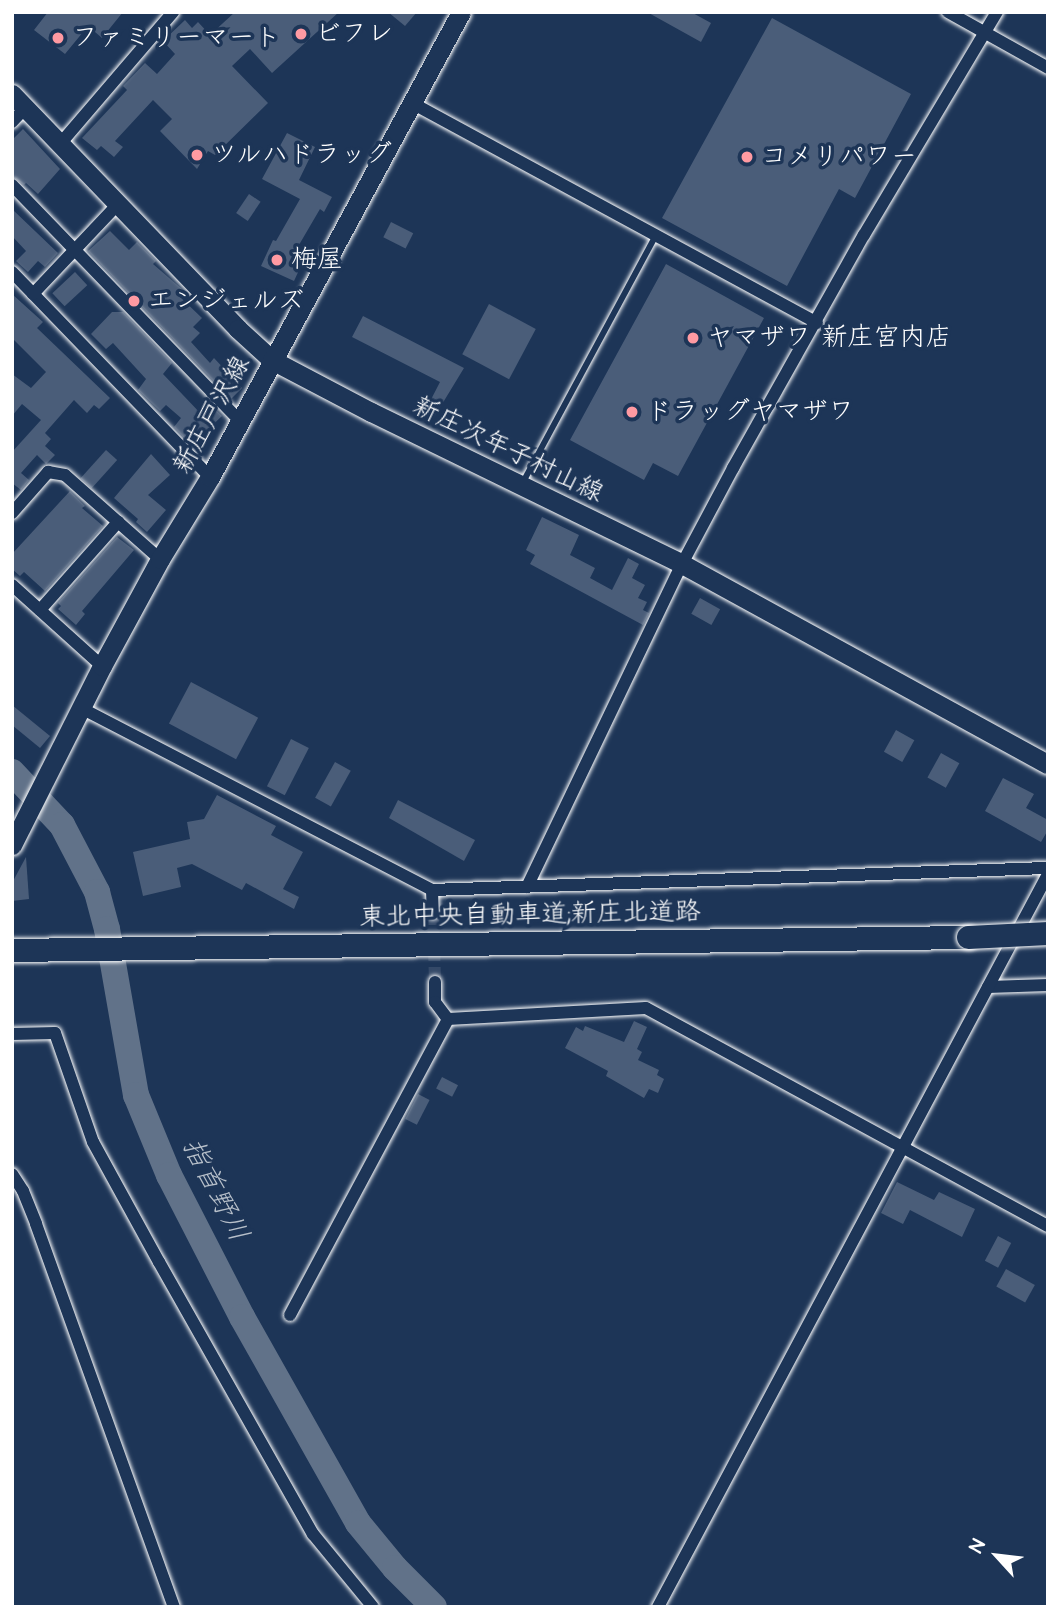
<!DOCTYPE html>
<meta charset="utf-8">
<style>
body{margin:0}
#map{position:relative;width:1060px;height:1619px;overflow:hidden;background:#1d3557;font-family:"Architects Daughter","Klee One",sans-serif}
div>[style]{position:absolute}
.river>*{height:26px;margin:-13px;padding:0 13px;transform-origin:13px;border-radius:13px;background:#617289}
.building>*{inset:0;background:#4a5d79;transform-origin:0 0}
.street-tunnel>*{height:12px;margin-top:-6px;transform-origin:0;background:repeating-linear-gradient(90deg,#344968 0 12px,transparent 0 18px)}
.roads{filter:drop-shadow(0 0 2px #fff) drop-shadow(0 0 2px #fff)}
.lane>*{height:6px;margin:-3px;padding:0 3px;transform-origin:3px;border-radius:3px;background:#1d3557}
.street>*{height:12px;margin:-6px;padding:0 6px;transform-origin:6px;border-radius:6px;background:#1d3557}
.primary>*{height:19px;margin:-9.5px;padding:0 9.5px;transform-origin:9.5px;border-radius:9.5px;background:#1d3557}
.highway>*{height:23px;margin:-11.5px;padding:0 11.5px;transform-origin:11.5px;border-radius:11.5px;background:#1d3557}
.bridges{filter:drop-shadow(0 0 2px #fff) drop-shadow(0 0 2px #fff)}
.highway-bridge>*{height:23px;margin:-11.5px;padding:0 11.5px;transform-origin:11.5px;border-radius:11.5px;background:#1d3557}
.dots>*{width:19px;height:19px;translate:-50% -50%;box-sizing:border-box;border:4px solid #1d3557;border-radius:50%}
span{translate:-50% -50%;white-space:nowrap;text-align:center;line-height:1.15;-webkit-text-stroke:7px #1d3557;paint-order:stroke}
.poi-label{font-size:26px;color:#fff}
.left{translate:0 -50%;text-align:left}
.street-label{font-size:26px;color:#fff}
.water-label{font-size:28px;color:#b8c0ca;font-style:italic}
.frame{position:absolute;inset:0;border:14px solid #fff;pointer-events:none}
.north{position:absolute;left:962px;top:1521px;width:70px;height:70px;-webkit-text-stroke:5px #1d3557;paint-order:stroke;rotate:297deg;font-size:19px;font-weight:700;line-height:28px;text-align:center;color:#fff}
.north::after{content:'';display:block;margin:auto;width:24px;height:32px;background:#fff;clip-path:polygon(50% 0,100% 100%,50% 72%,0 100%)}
</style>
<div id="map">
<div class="river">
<div style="left:12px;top:772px;width:73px;rotate:46.7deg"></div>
<div style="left:62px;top:825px;width:76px;rotate:62.4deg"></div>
<div style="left:97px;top:892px;width:38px;rotate:75deg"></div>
<div style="left:107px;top:929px;width:169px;rotate:80.1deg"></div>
<div style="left:136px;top:1095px;width:87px;rotate:67.6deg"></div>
<div style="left:169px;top:1175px;width:160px;rotate:62.8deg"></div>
<div style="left:242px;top:1317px;width:236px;rotate:60.6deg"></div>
<div style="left:358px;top:1523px;width:58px;rotate:50.6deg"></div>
<div style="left:395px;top:1568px;width:55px;rotate:45deg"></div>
</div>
<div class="building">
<div style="clip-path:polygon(48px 12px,123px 12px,102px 38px,88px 26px,65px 54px,34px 30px)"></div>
<div style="clip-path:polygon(235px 12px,339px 12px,272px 73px,250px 49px,232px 66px,268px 103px,215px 155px,208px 151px,197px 169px,160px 131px,172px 119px,153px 100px,115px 141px,123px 147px,114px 157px,101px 146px,97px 150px,82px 138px,127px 90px,123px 86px,145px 63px,157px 74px,175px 54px,163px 41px,185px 20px,192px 28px,198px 22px,210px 35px)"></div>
<div style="clip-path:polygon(388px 12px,417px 12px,405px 26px)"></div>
<div style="clip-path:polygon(647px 12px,691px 12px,711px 23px,701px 42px)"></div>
<div style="clip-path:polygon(772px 18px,911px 94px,855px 198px,839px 189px,787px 286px,662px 218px)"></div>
<div style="clip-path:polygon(23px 129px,60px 169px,38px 194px,26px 183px,24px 185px,12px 176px,12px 140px)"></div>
<div style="clip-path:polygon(287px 133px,315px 147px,299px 180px,332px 197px,324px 212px,320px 209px,296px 250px,306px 255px,294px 281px,261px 266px,273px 240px,276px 241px,300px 199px,262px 179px)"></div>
<div style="left:249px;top:194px;width:14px;height:23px;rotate:34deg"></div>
<div style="clip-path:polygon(12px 209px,58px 253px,45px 267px,38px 261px,28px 272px,16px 261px,26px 251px,12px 236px)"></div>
<div style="left:391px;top:222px;width:25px;height:17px;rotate:27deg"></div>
<div style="clip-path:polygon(110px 231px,129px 250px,137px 242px,156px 261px,153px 264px,183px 290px,178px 295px,202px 318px,193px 327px,200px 333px,191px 342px,210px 363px,214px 358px,242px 388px,231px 399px,88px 251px)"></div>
<div style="clip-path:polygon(666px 264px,764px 318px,678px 476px,653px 463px,644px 480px,570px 440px)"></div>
<div style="left:75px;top:272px;width:18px;height:31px;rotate:47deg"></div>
<div style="clip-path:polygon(12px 294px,43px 322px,37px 328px,110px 398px,99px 409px,94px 405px,87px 413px,74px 400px,45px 433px,51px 439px,45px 446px,55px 455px,46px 464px,37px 455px,21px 473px,29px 480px,21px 490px,12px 483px,12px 452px,41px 420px,22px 404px,12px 416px,12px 374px,31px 388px,46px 372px,12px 338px)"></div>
<div style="left:489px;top:304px;width:53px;height:57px;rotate:28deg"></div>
<div style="clip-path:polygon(112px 312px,123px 312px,172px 363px,163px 374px,203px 416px,213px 407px,222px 416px,200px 437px,203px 440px,195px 449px,174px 427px,181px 418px,166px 405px,160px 411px,138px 390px,146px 379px,113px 343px,106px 349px,91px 334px)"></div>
<div style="clip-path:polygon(363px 316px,464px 368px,433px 419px,424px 413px,440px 382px,352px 337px)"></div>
<div style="left:106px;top:450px;width:15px;height:38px;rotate:42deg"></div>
<div style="clip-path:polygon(151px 454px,170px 475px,148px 495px,166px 510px,147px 532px,136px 522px,138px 519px,114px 498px)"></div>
<div style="clip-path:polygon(70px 491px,85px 506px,82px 508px,103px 526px,45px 591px,24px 572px,20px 576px,12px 569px,12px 554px)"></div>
<div style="clip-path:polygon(542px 517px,579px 535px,570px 555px,595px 568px,590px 578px,612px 590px,628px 558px,639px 564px,632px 578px,645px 585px,638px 598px,647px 602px,643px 610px,649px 613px,643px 625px,530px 564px,535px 555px,526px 550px)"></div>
<div style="clip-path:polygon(117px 537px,134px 550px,82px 611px,85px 614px,76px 625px,58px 609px,61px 606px,58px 603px)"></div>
<div style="left:700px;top:598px;width:23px;height:18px;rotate:29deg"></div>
<div style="left:191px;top:682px;width:76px;height:47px;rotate:28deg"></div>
<div style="clip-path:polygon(12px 705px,50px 736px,40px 748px,12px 725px)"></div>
<div style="left:896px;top:730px;width:21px;height:25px;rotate:29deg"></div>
<div style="left:291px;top:739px;width:20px;height:53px;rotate:27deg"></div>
<div style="left:941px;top:753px;width:21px;height:28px;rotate:29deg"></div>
<div style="left:335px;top:762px;width:18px;height:41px;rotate:29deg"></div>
<div style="clip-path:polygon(1003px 778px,1034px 794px,1026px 808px,1048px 820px,1048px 830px,1041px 842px,985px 811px)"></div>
<div style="clip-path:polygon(217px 795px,276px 826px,271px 835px,303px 852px,283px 889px,299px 897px,294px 909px,246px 883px,242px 890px,192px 864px,177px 868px,181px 887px,143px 896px,133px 852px,190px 839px,187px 822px,204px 819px)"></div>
<div style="clip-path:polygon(398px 800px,475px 840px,464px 861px,389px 818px)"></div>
<div style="clip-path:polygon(26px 857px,29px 899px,12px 901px,12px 883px)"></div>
<div style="clip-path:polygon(634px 1021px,647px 1027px,637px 1049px,642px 1052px,638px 1060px,659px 1070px,657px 1075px,664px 1079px,658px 1093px,649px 1089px,644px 1098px,606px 1076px,608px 1071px,565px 1048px,576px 1027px,583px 1031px,585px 1026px,624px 1042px)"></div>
<div style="left:442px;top:1077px;width:18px;height:13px;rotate:27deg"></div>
<div style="left:418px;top:1094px;width:13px;height:28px;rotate:27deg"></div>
<div style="clip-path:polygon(897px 1182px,934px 1200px,939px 1192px,975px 1209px,962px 1237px,910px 1210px,903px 1224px,881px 1213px)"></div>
<div style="left:998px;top:1236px;width:15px;height:28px;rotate:28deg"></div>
<div style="left:1006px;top:1269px;width:33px;height:20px;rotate:29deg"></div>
</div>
<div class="street-tunnel">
<div style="left:433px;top:913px;width:69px;rotate:88.3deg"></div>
</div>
<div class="roads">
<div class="lane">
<div style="left:522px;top:484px;width:283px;rotate:-61.7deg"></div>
</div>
<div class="street">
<div style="left:948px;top:12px;width:115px;rotate:29.2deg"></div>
<div style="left:412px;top:103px;width:461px;rotate:28.5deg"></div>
<div style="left:12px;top:122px;width:19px;rotate:-47deg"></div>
<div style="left:60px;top:144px;width:174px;rotate:-49.4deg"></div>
<div style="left:12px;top:185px;width:328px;rotate:46deg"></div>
<div style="left:12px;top:272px;width:285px;rotate:46deg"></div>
<div style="left:33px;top:294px;width:125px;rotate:-46.6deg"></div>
<div style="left:12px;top:513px;width:55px;rotate:-48.7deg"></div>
<div style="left:48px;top:472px;width:17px;rotate:10deg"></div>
<div style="left:65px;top:475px;width:127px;rotate:41.5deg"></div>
<div style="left:12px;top:585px;width:121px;rotate:42deg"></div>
<div style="left:40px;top:610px;width:118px;rotate:-48.4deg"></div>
<div style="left:81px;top:708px;width:395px;rotate:27.4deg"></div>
<div style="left:432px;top:890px;width:23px;rotate:88deg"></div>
<div style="left:527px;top:887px;width:358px;rotate:-64.4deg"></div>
<div style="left:682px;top:564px;width:109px;rotate:-62deg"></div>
<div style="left:733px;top:468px;width:267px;rotate:-60.7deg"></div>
<div style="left:864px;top:235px;width:260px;rotate:-59.2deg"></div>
<div style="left:432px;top:890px;width:616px;rotate:-2.05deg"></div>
<div style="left:435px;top:982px;width:20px;rotate:90deg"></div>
<div style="left:435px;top:1002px;width:21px;rotate:53deg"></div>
<div style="left:448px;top:1019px;width:198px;rotate:-3.2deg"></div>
<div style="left:646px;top:1008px;width:457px;rotate:28.5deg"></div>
<div style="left:988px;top:987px;width:60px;rotate:-1.9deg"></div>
<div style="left:12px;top:1034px;width:43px;rotate:-1.3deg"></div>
<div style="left:55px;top:1033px;width:115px;rotate:70.8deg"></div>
<div style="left:93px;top:1142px;width:137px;rotate:61.2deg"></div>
<div style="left:159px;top:1262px;width:313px;rotate:60.5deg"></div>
<div style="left:313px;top:1534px;width:94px;rotate:50.6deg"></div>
<div style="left:12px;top:1174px;width:20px;rotate:57deg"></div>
<div style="left:23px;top:1191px;width:35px;rotate:68deg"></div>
<div style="left:36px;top:1224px;width:407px;rotate:70.2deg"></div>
<div style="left:290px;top:1315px;width:336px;rotate:-61.9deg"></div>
<div style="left:658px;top:1607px;width:830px;rotate:-61.98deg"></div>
</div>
<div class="primary">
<div style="left:12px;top:94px;width:326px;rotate:46.1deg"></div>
<div style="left:238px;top:329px;width:46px;rotate:42.4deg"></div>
<div style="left:272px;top:360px;width:112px;rotate:27.7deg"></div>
<div style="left:371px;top:412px;width:346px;rotate:26deg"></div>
<div style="left:682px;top:564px;width:417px;rotate:28.7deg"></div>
<div style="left:12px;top:845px;width:200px;rotate:-63.3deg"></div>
<div style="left:102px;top:666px;width:122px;rotate:-61.5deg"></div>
<div style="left:160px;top:559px;width:96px;rotate:-58.6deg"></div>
<div style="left:210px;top:477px;width:528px;rotate:-61.64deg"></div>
</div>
<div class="highway">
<div style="left:12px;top:950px;width:956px;rotate:-0.78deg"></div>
</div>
</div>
<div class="bridges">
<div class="highway-bridge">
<div style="left:968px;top:937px;width:80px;rotate:-2.9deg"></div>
</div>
</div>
<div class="dots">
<div style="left:301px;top:34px;background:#ff9aa2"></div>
<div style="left:58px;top:38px;background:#ff9aa2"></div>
<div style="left:197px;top:155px;background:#ff9aa2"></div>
<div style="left:747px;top:157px;background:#ff9aa2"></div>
<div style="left:277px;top:260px;background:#ff9aa2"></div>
<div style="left:134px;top:301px;background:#ff9aa2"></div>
<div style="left:693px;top:338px;background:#ff9aa2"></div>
<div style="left:632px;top:412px;background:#ff9aa2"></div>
</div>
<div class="poi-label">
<span class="left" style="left:315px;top:34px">ビフレ</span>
<span class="left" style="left:72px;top:38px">ファミリーマート</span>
<span class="left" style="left:211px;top:155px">ツルハドラッグ</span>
<span class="left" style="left:761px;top:157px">コメリパワー</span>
<span class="left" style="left:291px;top:260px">梅屋</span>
<span class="left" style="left:148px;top:301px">エンジェルズ</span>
<span class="left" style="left:707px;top:338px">ヤマザワ 新庄宮内店</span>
<span class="left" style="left:646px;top:412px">ドラッグヤマザワ</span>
</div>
<div class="street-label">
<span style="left:212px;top:415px;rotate:-61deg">新庄戸沢線</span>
<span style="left:508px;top:450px;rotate:26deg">新庄次年子村山線</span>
<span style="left:530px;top:915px;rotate:-1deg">東北中央自動車道;新庄北道路</span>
</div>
<div class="water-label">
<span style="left:215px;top:1190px;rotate:63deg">指首野川</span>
</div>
<div class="frame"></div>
<div class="north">N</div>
</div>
